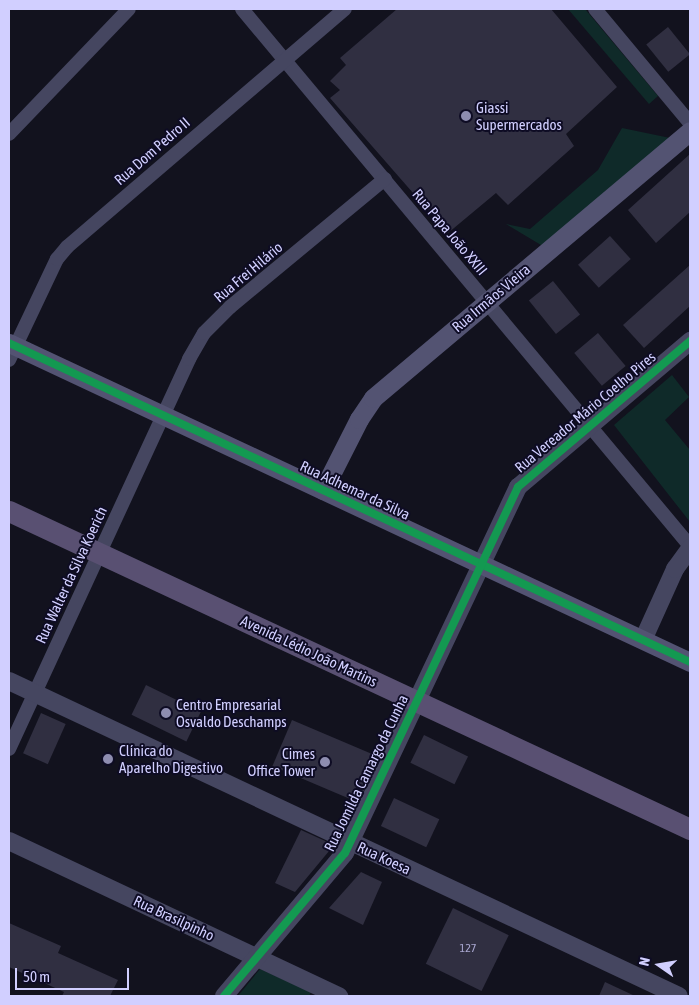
<!DOCTYPE html>
<meta charset="utf-8">
<style>
body{margin:0}
#map{position:relative;width:699px;height:1005px;overflow:hidden;background:#12121e;font-family:"Asap Condensed",sans-serif}
div>[style]{position:absolute}
.green>*{inset:0;background:#0f2a29}
.building>*{inset:0;background:#302f41;transform-origin:0 0}
.minor>*{height:14px;margin:-7px;padding:0 7px;transform-origin:7px;border-radius:7px;background:#454660}
.tertiary>*{height:18px;margin:-9px;padding:0 9px;transform-origin:9px;border-radius:9px;background:#454660}
.secondary>*{height:19px;margin:-9.5px;padding:0 9.5px;transform-origin:9.5px;border-radius:9.5px;background:#535372}
.primary>*{height:21px;margin:-10.5px;padding:0 10.5px;transform-origin:10.5px;border-radius:10.5px;background:#595072}
.cycleway>*{height:8px;margin:-4px;padding:0 4px;transform-origin:4px;border-radius:4px;background:#139951}
.dots>*{width:14px;height:14px;translate:-50% -50%;box-sizing:border-box;border:2px solid #0e0c24;border-radius:50%}
span{translate:-50% -50%;white-space:nowrap;text-align:center;line-height:1.15;-webkit-text-stroke:4px #0e0c24;paint-order:stroke}
.number-label{font-size:12px;color:#a9a7d0}
.number-label span{-webkit-text-stroke-width:0}
.poi-label{font-size:15px;color:#d1cfff}
.left{translate:0 -50%;text-align:left}
.right{translate:-100% -50%;text-align:right}
.street-label{font-size:15px;color:#d1cfff}
.frame{position:absolute;inset:0;border:10px solid #d1cfff;pointer-events:none}
.north{position:absolute;left:634px;top:940px;width:50px;height:50px;-webkit-text-stroke:4px #0e0c24;paint-order:stroke;rotate:283deg;font-size:14px;font-weight:700;line-height:20px;text-align:center;color:#d1cfff}
.north::after{content:'';display:block;margin:auto;width:18px;height:22px;background:#d1cfff;clip-path:polygon(50% 0,100% 100%,50% 72%,0 100%)}
.scale{position:absolute;left:15px;top:968px;width:114px;height:22px;box-sizing:border-box;border:2px solid #d1cfff;border-top:0;padding-left:6px;font-size:15px;line-height:18px;white-space:nowrap;color:#d1cfff;-webkit-text-stroke:4px #0e0c24;paint-order:stroke}
</style>
<div id="map">
<div class="green">
<div style="clip-path:polygon(568px 9px,585px 9px,658px 96px,649px 104px)"></div>
<div style="clip-path:polygon(622px 128px,675px 139px,546px 248px,506px 224px,530px 229px,598px 170px)"></div>
<div style="clip-path:polygon(672px 375px,689px 397px,665px 420px,690px 450px,690px 522px,614px 425px)"></div>
<div style="clip-path:polygon(260px 969px,311px 992px,309px 996px,238px 996px)"></div>
</div>
<div class="building">
<div style="clip-path:polygon(397px 9px,551px 9px,617px 87px,566px 134px,574px 146px,508px 205px,496px 193px,448px 233px,330px 98px,340px 90px,330px 81px,346px 65px,340px 58px)"></div>
<div style="left:668px;top:27px;width:35px;height:28px;rotate:51deg"></div>
<div style="clip-path:polygon(690px 154px,690px 212px,656px 243px,628px 210px)"></div>
<div style="left:610px;top:236px;width:31px;height:43px;rotate:48deg"></div>
<div style="clip-path:polygon(690px 265px,690px 306px,644px 348px,623px 325px)"></div>
<div style="left:553px;top:281px;width:43px;height:31px;rotate:51deg"></div>
<div style="left:598px;top:333px;width:43px;height:31px;rotate:50deg"></div>
<div style="left:146px;top:685px;width:61px;height:33px;rotate:26deg"></div>
<div style="left:41px;top:713px;width:27px;height:44px;rotate:24deg"></div>
<div style="left:292px;top:720px;width:94px;height:50px;rotate:23deg"></div>
<div style="left:424px;top:735px;width:49px;height:31px;rotate:26deg"></div>
<div style="left:394px;top:798px;width:50px;height:31px;rotate:25deg"></div>
<div style="clip-path:polygon(301px 830px,334px 845px,295px 892px,275px 883px)"></div>
<div style="clip-path:polygon(361px 872px,382px 882px,363px 925px,329px 908px)"></div>
<div style="left:453px;top:908px;width:62px;height:62px;rotate:26deg"></div>
<div style="clip-path:polygon(9px 923px,61px 946px,58px 953px,118px 980px,110px 996px,62px 996px,64px 992px,9px 967px)"></div>
<div style="clip-path:polygon(605px 982px,635px 996px,599px 996px)"></div>
</div>
<div class="minor">
<div style="left:242px;top:9px;width:699px;rotate:50.16deg"></div>
<div style="left:595px;top:9px;width:148px;rotate:50.2deg"></div>
<div style="left:9px;top:134px;width:173px;rotate:-46.2deg"></div>
<div style="left:9px;top:360px;width:112px;rotate:-64.6deg"></div>
<div style="left:57px;top:259px;width:16px;rotate:-50deg"></div>
<div style="left:67px;top:247px;width:366px;rotate:-40.6deg"></div>
<div style="left:9px;top:749px;width:430px;rotate:-65.2deg"></div>
<div style="left:189px;top:359px;width:30px;rotate:-60deg"></div>
<div style="left:204px;top:333px;width:37px;rotate:-45deg"></div>
<div style="left:230px;top:307px;width:201px;rotate:-39.6deg"></div>
</div>
<div class="tertiary">
<div style="left:643px;top:640px;width:78px;rotate:-65.7deg"></div>
<div style="left:675px;top:569px;width:26px;rotate:-54deg"></div>
<div style="left:9px;top:681px;width:740px;rotate:25.18deg"></div>
<div style="left:9px;top:841px;width:365px;rotate:25.2deg"></div>
<div style="left:224px;top:996px;width:187px;rotate:-49.8deg"></div>
<div style="left:345px;top:853px;width:405px;rotate:-64.7deg"></div>
<div style="left:518px;top:487px;width:226px;rotate:-40.3deg"></div>
</div>
<div class="secondary">
<div style="left:9px;top:343px;width:752px;rotate:25.1deg"></div>
<div style="left:323px;top:490px;width:80px;rotate:-63.1deg"></div>
<div style="left:359px;top:419px;width:25px;rotate:-56deg"></div>
<div style="left:373px;top:398px;width:414px;rotate:-40.1deg"></div>
</div>
<div class="primary">
<div style="left:9px;top:511px;width:752px;rotate:25.03deg"></div>
</div>
<div class="cycleway">
<div style="left:9px;top:343px;width:752px;rotate:25.1deg"></div>
<div style="left:224px;top:996px;width:187px;rotate:-49.8deg"></div>
<div style="left:345px;top:853px;width:405px;rotate:-64.7deg"></div>
<div style="left:518px;top:487px;width:226px;rotate:-40.3deg"></div>
</div>
<div class="dots">
<div style="left:466px;top:116px;background:#8e8db0"></div>
<div style="left:166px;top:713px;background:#8e8db0"></div>
<div style="left:108px;top:759px;background:#8e8db0"></div>
<div style="left:325px;top:762px;background:#8e8db0"></div>
</div>
<div class="number-label">
<span style="left:468px;top:949px">127</span>
</div>
<div class="poi-label">
<span class="left" style="left:476px;top:116px">Giassi<br>Supermercados</span>
<span class="left" style="left:176px;top:713px">Centro Empresarial<br>Osvaldo Deschamps</span>
<span class="left" style="left:119px;top:759px">Clínica do<br>Aparelho Digestivo</span>
<span class="right" style="left:315px;top:762px">Cimes<br>Office Tower</span>
</div>
<div class="street-label">
<span style="left:152px;top:151px;rotate:-41deg">Rua Dom Pedro II</span>
<span style="left:450px;top:232px;rotate:50deg">Rua Papa João XXIII</span>
<span style="left:248px;top:272px;rotate:-40deg">Rua Frei Hilário</span>
<span style="left:491px;top:298px;rotate:-40deg">Rua Irmãos Vieira</span>
<span style="left:585px;top:412px;rotate:-40deg">Rua Vereador Mário Coelho Pires</span>
<span style="left:355px;top:490px;rotate:25deg">Rua Adhemar da Silva</span>
<span style="left:71px;top:575px;rotate:-65deg">Rua Walter da Silva Koerich</span>
<span style="left:309px;top:651px;rotate:25deg">Avenida Lédio João Martins</span>
<span style="left:366px;top:773px;rotate:-64deg">Rua Jomilda Camargo da Cunha</span>
<span style="left:384px;top:858px;rotate:25deg">Rua Koesa</span>
<span style="left:174px;top:918px;rotate:25deg">Rua Brasilpinho</span>
</div>
<div class="frame"></div>
<div class="north">N</div>
<div class="scale">50 m</div>
</div>
